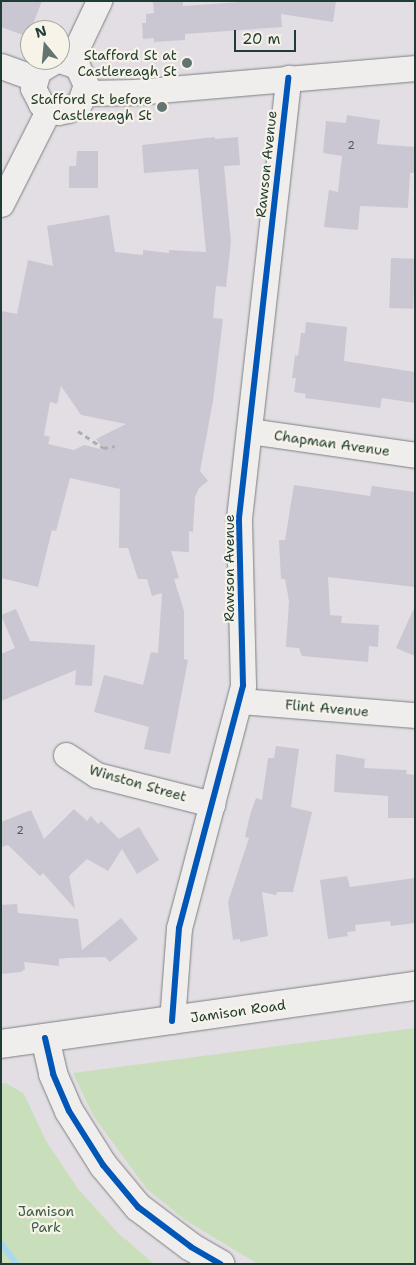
<!DOCTYPE html>
<style>
body{margin:0}
#map{position:relative;width:416px;height:1265px;overflow:hidden;background:#e2dee3;font-family:"Shantell Sans",sans-serif}
div>[style]{position:absolute}
.green>*{inset:0;background:#c9debb}
.stream>*{height:6px;margin:-3px;padding:0 3px;transform-origin:3px;border-radius:3px;background:#a9d9ee}
.building>*{inset:0;background:#cac7d3;transform-origin:0 0}
.path>*{height:3px;margin-top:-1.5px;transform-origin:0;background:repeating-linear-gradient(90deg,#adafad 0 5px,transparent 0 9px)}
.roads{filter:drop-shadow(0 0 1px #7c8081) drop-shadow(0 0 1px #7c8081)}
.street>*{height:25px;margin:-12.5px;padding:0 12.5px;transform-origin:12.5px;border-radius:12.5px;background:#f0eeec}
.secondary>*{height:28px;margin:-14px;padding:0 14px;transform-origin:14px;border-radius:14px;background:#f0eeec}
.cycleway>*{height:6px;margin:-3px;padding:0 3px;transform-origin:3px;border-radius:3px;background:#0057b8}
.dots>*{width:14px;height:14px;translate:-50% -50%;box-sizing:border-box;border:2px solid #f7f3e8;border-radius:50%}
span{translate:-50% -50%;white-space:nowrap;text-align:center;line-height:1.15;-webkit-text-stroke:4.5px #f7f3e8;paint-order:stroke}
.number-label{font-size:11px;color:#4b605c}
.number-label span{-webkit-text-stroke-width:0}
.poi-label{font-size:14px;color:#1f3d34}
.right{translate:-100% -50%;text-align:right}
.street-label{font-size:14px;color:#1f3d34}
.park-label{font-size:14px;color:#3d5d48}
.frame{position:absolute;inset:0;border:2px solid #1f3d34;pointer-events:none}
.north{position:absolute;left:20px;top:20px;width:50px;height:50px;box-sizing:border-box;background:#f7f3e8;border:1px solid #a1aaa0;border-radius:50%;rotate:343deg;font-size:14px;font-weight:700;line-height:20px;text-align:center;color:#1f3d34}
.north::after{content:'';display:block;margin:auto;width:18px;height:22px;background:#637571;clip-path:polygon(50% 0,100% 100%,50% 72%,0 100%)}
.scale{position:absolute;left:234px;top:30px;width:62px;height:22px;box-sizing:border-box;border:2px solid #1f3d34;border-top:0;padding-left:6px;font-size:15px;line-height:18px;white-space:nowrap;color:#1f3d34;-webkit-text-stroke:4px #f7f3e8;paint-order:stroke}
</style>
<div id="map">
<div class="green">
<div style="clip-path:polygon(415px 1028px,415px 1264px,258px 1264px,185px 1220px,147px 1189px,94px 1117px,73px 1073px)"></div>
<div style="clip-path:polygon(6px 1083px,24px 1094px,46px 1141px,78px 1189px,118px 1233px,154px 1264px,1px 1264px,1px 1084px)"></div>
</div>
<div class="stream">
<div style="left:1px;top:1243px;width:26px;rotate:54deg"></div>
</div>
<div class="building">
<div style="clip-path:polygon(1px 1px,42px 1px,28px 37px,1px 27px)"></div>
<div style="clip-path:polygon(153px 1px,183px 1px,183px 6px,255px 1px,336px 1px,333px 22px,281px 14px,282px 27px,185px 34px,185px 40px,154px 42px,154px 38px,143px 39px,142px 23px,146px 23px,146px 14px,154px 13px)"></div>
<div style="clip-path:polygon(347px 115px,380px 120px,377px 144px,415px 147px,415px 173px,410px 173px,408px 208px,360px 206px,358px 230px,324px 227px,329px 190px,338px 192px,342px 156px,323px 153px,326px 121px,346px 123px)"></div>
<div style="clip-path:polygon(evenodd,215px 137px,215px 139px,238px 137px,240px 165px,224px 166px,231px 242px,226px 287px,216px 286px,213px 318px,223px 319px,213px 401px,200px 471px,208px 481px,199px 488px,195px 497px,193px 532px,189px 531px,189px 552px,171px 551px,179px 578px,174px 579px,184px 611px,184px 659px,188px 660px,170px 754px,144px 749px,149px 727px,94px 712px,104px 675px,143px 685px,151px 652px,158px 653px,162px 593px,152px 596px,147px 579px,138px 579px,128px 548px,119px 548px,120px 489px,70px 478px,56px 531px,52px 530px,38px 587px,1px 578px,1px 311px,17px 314px,28px 260px,53px 266px,47px 226px,109px 215px,115px 252px,143px 255px,143px 250px,169px 253px,169px 250px,206px 252px,198px 169px,144px 173px,142px 145px,215px 137px,61px 386px,81px 415px,126px 424px,96px 439px,104px 450px,84px 445px,74px 450px,48px 444px,50px 437px,44px 435px,50px 402px,57px 404px,61px 386px)"></div>
<div style="clip-path:polygon(77px 151px,98px 151px,98px 188px,69px 188px,69px 166px,76px 166px)"></div>
<div style="left:391px;top:258px;width:24px;height:50px;rotate:2deg"></div>
<div style="clip-path:polygon(306px 322px,347px 327px,344px 361px,415px 372px,415px 403px,382px 398px,380px 408px,305px 398px,306px 394px,294px 392px,296px 378px,292px 378px,295px 355px,298px 356px,301px 333px,305px 333px)"></div>
<div style="clip-path:polygon(294px 485px,370px 496px,372px 486px,415px 492px,415px 587px,328px 577px,330px 615px,342px 616px,341px 623px,379px 625px,378px 647px,369px 646px,368px 662px,302px 656px,299px 648px,286px 647px,289px 601px,285px 579px,281px 579px,279px 540px,285px 540px)"></div>
<div style="clip-path:polygon(415px 606px,415px 656px,396px 648px)"></div>
<div style="clip-path:polygon(16px 609px,30px 641px,95px 645px,92px 686px,75px 685px,76px 670px,1px 701px,1px 654px,15px 648px,1px 615px)"></div>
<div style="clip-path:polygon(276px 746px,299px 749px,291px 807px,312px 812px,293px 892px,277px 892px,276px 895px,262px 892px,268px 936px,240px 942px,240px 939px,233px 940px,228px 902px,249px 838px,245px 837px,250px 815px,256px 798px,262px 800px,268px 758px,274px 758px)"></div>
<div style="clip-path:polygon(336px 754px,365px 759px,364px 768px,407px 770px,406px 774px,415px 775px,415px 818px,388px 818px,388px 796px,334px 792px)"></div>
<div style="clip-path:polygon(74px 809px,87px 821px,91px 816px,98px 824px,101px 821px,119px 839px,139px 827px,159px 860px,137px 874px,122px 849px,108px 871px,87px 859px,69px 876px,75px 909px,43px 873px,40px 876px,8px 845px,1px 847px,1px 822px,31px 810px,44px 839px)"></div>
<div style="clip-path:polygon(347px 876px,350px 887px,415px 878px,415px 923px,391px 926px,390px 921px,355px 925px,356px 931px,347px 932px,348px 936px,328px 939px,320px 880px)"></div>
<div style="clip-path:polygon(17px 904px,18px 913px,78px 919px,82px 950px,121px 918px,138px 939px,110px 962px,105px 957px,67px 958px,59px 959px,59px 966px,24px 962px,25px 969px,21px 972px,1px 974px,1px 905px)"></div>
</div>
<div class="path">
<div style="left:78px;top:431px;width:30px;rotate:34deg"></div>
<div style="left:103px;top:448px;width:12px;rotate:-9deg"></div>
</div>
<div class="roads">
<div class="street">
<div style="left:56px;top:60px;width:21px;rotate:149deg"></div>
<div style="left:38px;top:71px;width:18px;rotate:106deg"></div>
<div style="left:33px;top:88px;width:18px;rotate:63deg"></div>
<div style="left:41px;top:104px;width:19px;rotate:25deg"></div>
<div style="left:58px;top:112px;width:10px;rotate:-11deg"></div>
<div style="left:68px;top:110px;width:14px;rotate:-34deg"></div>
<div style="left:80px;top:102px;width:18px;rotate:-71deg"></div>
<div style="left:86px;top:85px;width:21px;rotate:-115deg"></div>
<div style="left:77px;top:66px;width:18px;rotate:-161deg"></div>
<div style="left:70px;top:62px;width:68px;rotate:-64.6deg"></div>
<div style="left:1px;top:66px;width:35px;rotate:20deg"></div>
<div style="left:84px;top:93px;width:52px;rotate:-1.1deg"></div>
<div style="left:136px;top:92px;width:280px;rotate:-4.9deg"></div>
<div style="left:1px;top:204px;width:106px;rotate:-63.2deg"></div>
<div style="left:249px;top:431px;width:168px;rotate:8.2deg"></div>
<div style="left:240px;top:701px;width:176px;rotate:4.6deg"></div>
<div style="left:66px;top:755px;width:37px;rotate:33deg"></div>
<div style="left:97px;top:775px;width:119px;rotate:14.2deg"></div>
<div style="left:172px;top:1021px;width:93px;rotate:-85.7deg"></div>
<div style="left:179px;top:928px;width:251px;rotate:-75.2deg"></div>
<div style="left:243px;top:685px;width:167px;rotate:-91.4deg"></div>
<div style="left:239px;top:518px;width:443px;rotate:-83.6deg"></div>
</div>
<div class="secondary">
<div style="left:45px;top:1038px;width:37px;rotate:77deg"></div>
<div style="left:53px;top:1074px;width:40px;rotate:66.6deg"></div>
<div style="left:69px;top:1111px;width:64px;rotate:57.8deg"></div>
<div style="left:103px;top:1165px;width:55px;rotate:50.2deg"></div>
<div style="left:138px;top:1207px;width:66px;rotate:37deg"></div>
<div style="left:191px;top:1247px;width:34px;rotate:30deg"></div>
<div style="left:1px;top:1044px;width:418px;rotate:-8deg"></div>
</div>
</div>
<div class="cycleway">
<div style="left:172px;top:1021px;width:93px;rotate:-85.7deg"></div>
<div style="left:179px;top:928px;width:251px;rotate:-75.2deg"></div>
<div style="left:243px;top:685px;width:167px;rotate:-91.4deg"></div>
<div style="left:239px;top:518px;width:443px;rotate:-83.6deg"></div>
<div style="left:45px;top:1038px;width:37px;rotate:77deg"></div>
<div style="left:53px;top:1074px;width:40px;rotate:66.6deg"></div>
<div style="left:69px;top:1111px;width:64px;rotate:57.8deg"></div>
<div style="left:103px;top:1165px;width:55px;rotate:50.2deg"></div>
<div style="left:138px;top:1207px;width:66px;rotate:37deg"></div>
<div style="left:191px;top:1247px;width:34px;rotate:30deg"></div>
</div>
<div class="dots">
<div style="left:187px;top:63px;background:#637571"></div>
<div style="left:162px;top:107px;background:#637571"></div>
</div>
<div class="number-label">
<span style="left:351px;top:146px">2</span>
<span style="left:20px;top:831px">2</span>
</div>
<div class="poi-label">
<span class="right" style="left:177px;top:63px">Stafford St at<br>Castlereagh St</span>
<span class="right" style="left:152px;top:107px">Stafford St before<br>Castlereagh St</span>
</div>
<div class="street-label">
<span style="left:266px;top:164px;rotate:-84deg">Rawson Avenue</span>
<span style="left:332px;top:443px;rotate:8deg">Chapman Avenue</span>
<span style="left:229px;top:568px;rotate:-90deg">Rawson Avenue</span>
<span style="left:327px;top:708px;rotate:5deg">Flint Avenue</span>
<span style="left:138px;top:783px;rotate:16deg">Winston Street</span>
<span style="left:238px;top:1011px;rotate:-8deg">Jamison Road</span>
</div>
<div class="park-label">
<span style="left:46px;top:1219px">Jamison<br>Park</span>
</div>
<div class="frame"></div>
<div class="north">N</div>
<div class="scale">20 m</div>
</div>
